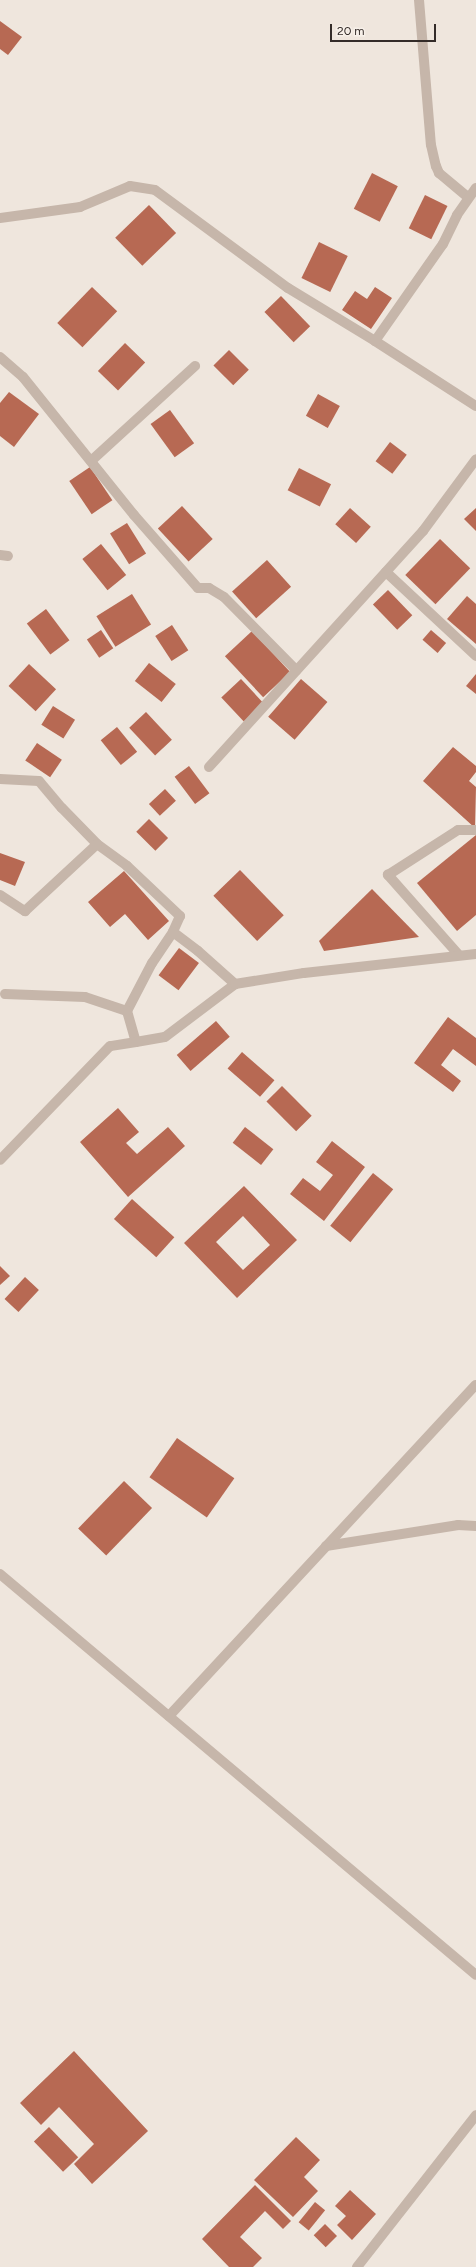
<!DOCTYPE html>
<style>
body{margin:0}
#map{position:relative;width:476px;height:2267px;overflow:hidden;background:#efe6dd;font-family:Figtree,sans-serif}
div>[style]{position:absolute}
.building>*{inset:0;background:#b76953;transform-origin:0 0}
.minor>*{height:10px;margin:-5px;padding:0 5px;transform-origin:5px;border-radius:5px;background:#c6b6aa}
.tertiary>*{height:10px;margin:-5px;padding:0 5px;transform-origin:5px;border-radius:5px;background:#c6b6aa}
span{translate:-50% -50%;white-space:nowrap;text-align:center;line-height:1.15;-webkit-text-stroke:4px #f7f0e9;paint-order:stroke}
.scale{position:absolute;left:330px;top:24px;width:106px;height:18px;box-sizing:border-box;border:2px solid #342c29;border-top:0;padding-left:5px;font-size:12px;line-height:14px;white-space:nowrap;color:#342c29;-webkit-text-stroke:3px #f7f0e9;paint-order:stroke}
</style>
<div id="map">
<div class="building">
<div style="clip-path:polygon(0 21px,22px 37px,8px 55px,0 49px)"></div>
<div style="left:372px;top:173px;width:29px;height:40px;rotate:27deg"></div>
<div style="left:425px;top:195px;width:25px;height:37px;rotate:26deg"></div>
<div style="left:149px;top:205px;width:39px;height:47px;rotate:46deg"></div>
<div style="left:319px;top:242px;width:32px;height:40px;rotate:26deg"></div>
<div style="left:92px;top:287px;width:35px;height:50px;rotate:44deg"></div>
<div style="clip-path:polygon(375px 287px,392px 298px,371px 329px,342px 310px,355px 291px,367px 299px)"></div>
<div style="left:281px;top:296px;width:42px;height:23px;rotate:46deg"></div>
<div style="left:125px;top:343px;width:28px;height:39px;rotate:44deg"></div>
<div style="left:229px;top:350px;width:28px;height:22px;rotate:45deg"></div>
<div style="clip-path:polygon(9px 392px,39px 414px,14px 447px,0 436px,0 403px)"></div>
<div style="left:318px;top:394px;width:25px;height:25px;rotate:29deg"></div>
<div style="left:170px;top:410px;width:41px;height:24px;rotate:54deg"></div>
<div style="left:390px;top:442px;width:21px;height:24px;rotate:37deg"></div>
<div style="left:90px;top:467px;width:40px;height:25px;rotate:56deg"></div>
<div style="left:299px;top:468px;width:36px;height:25px;rotate:27deg"></div>
<div style="left:182px;top:506px;width:45px;height:33px;rotate:47deg"></div>
<div style="left:350px;top:508px;width:28px;height:22px;rotate:42deg"></div>
<div style="clip-path:polygon(476px 508px,476px 531px,464px 519px)"></div>
<div style="left:127px;top:523px;width:36px;height:20px;rotate:58deg"></div>
<div style="left:440px;top:539px;width:42px;height:50px;rotate:44deg"></div>
<div style="left:101px;top:544px;width:40px;height:24px;rotate:51deg"></div>
<div style="left:267px;top:560px;width:36px;height:47px;rotate:48deg"></div>
<div style="left:388px;top:590px;width:35px;height:21px;rotate:46deg"></div>
<div style="left:132px;top:594px;width:36px;height:42px;rotate:58deg"></div>
<div style="clip-path:polygon(467px 596px,476px 604px,476px 644px,447px 619px)"></div>
<div style="left:46px;top:609px;width:39px;height:24px;rotate:53deg"></div>
<div style="left:172px;top:625px;width:30px;height:20px;rotate:57deg"></div>
<div style="left:101px;top:630px;width:22px;height:17px;rotate:56deg"></div>
<div style="left:431px;top:630px;width:20px;height:13px;rotate:41deg"></div>
<div style="left:252px;top:631px;width:56px;height:37px;rotate:47deg"></div>
<div style="left:149px;top:663px;width:34px;height:23px;rotate:38deg"></div>
<div style="left:29px;top:664px;width:37px;height:30px;rotate:43deg"></div>
<div style="clip-path:polygon(476px 674px,476px 694px,466px 686px)"></div>
<div style="left:241px;top:679px;width:33px;height:27px;rotate:47deg"></div>
<div style="left:301px;top:679px;width:35px;height:50px;rotate:41deg"></div>
<div style="left:53px;top:706px;width:26px;height:22px;rotate:32deg"></div>
<div style="left:146px;top:712px;width:38px;height:23px;rotate:47deg"></div>
<div style="left:117px;top:727px;width:32px;height:21px;rotate:51deg"></div>
<div style="left:37px;top:743px;width:30px;height:21px;rotate:34deg"></div>
<div style="clip-path:polygon(453px 747px,476px 766px,476px 772px,469px 781px,476px 787px,475px 828px,423px 781px)"></div>
<div style="left:189px;top:766px;width:34px;height:18px;rotate:53deg"></div>
<div style="left:165px;top:789px;width:16px;height:22px;rotate:47deg"></div>
<div style="left:149px;top:819px;width:27px;height:18px;rotate:45deg"></div>
<div style="clip-path:polygon(476px 835px,476px 915px,457px 931px,417px 883px)"></div>
<div style="clip-path:polygon(0 853px,25px 862px,15px 886px,0 880px)"></div>
<div style="left:240px;top:870px;width:63px;height:37px;rotate:46deg"></div>
<div style="clip-path:polygon(124px 871px,169px 921px,148px 940px,125px 914px,110px 927px,88px 902px)"></div>
<div style="clip-path:polygon(372px 889px,419px 937px,324px 951px,319px 941px)"></div>
<div style="left:179px;top:948px;width:25px;height:34px;rotate:37deg"></div>
<div style="clip-path:polygon(448px 1017px,476px 1038px,476px 1066px,453px 1049px,441px 1065px,461px 1081px,453px 1092px,414px 1063px)"></div>
<div style="left:216px;top:1021px;width:21px;height:52px;rotate:49deg"></div>
<div style="left:242px;top:1052px;width:43px;height:22px;rotate:41deg"></div>
<div style="left:282px;top:1086px;width:42px;height:22px;rotate:45deg"></div>
<div style="clip-path:polygon(118px 1108px,139px 1132px,126px 1143px,137px 1154px,168px 1127px,185px 1146px,128px 1197px,80px 1142px)"></div>
<div style="left:245px;top:1127px;width:36px;height:20px;rotate:38deg"></div>
<div style="clip-path:polygon(332px 1141px,365px 1167px,324px 1221px,290px 1194px,303px 1178px,320px 1191px,333px 1175px,316px 1162px)"></div>
<div style="left:373px;top:1173px;width:26px;height:68px;rotate:39deg"></div>
<div style="clip-path:polygon(evenodd,244px 1186px,297px 1240px,237px 1298px,184px 1243px,244px 1186px,243px 1216px,270px 1245px,243px 1270px,216px 1242px,243px 1216px)"></div>
<div style="left:132px;top:1199px;width:57px;height:27px;rotate:42deg"></div>
<div style="clip-path:polygon(0 1266px,10px 1276px,0 1285px)"></div>
<div style="left:25px;top:1277px;width:19px;height:30px;rotate:43deg"></div>
<div style="left:177px;top:1438px;width:70px;height:48px;rotate:35deg"></div>
<div style="left:124px;top:1481px;width:39px;height:66px;rotate:44deg"></div>
<div style="clip-path:polygon(74px 2051px,148px 2131px,92px 2184px,74px 2164px,94px 2144px,59px 2107px,41px 2125px,20px 2103px)"></div>
<div style="left:49px;top:2127px;width:42px;height:21px;rotate:46deg"></div>
<div style="clip-path:polygon(296px 2137px,320px 2160px,304px 2177px,318px 2191px,293px 2217px,254px 2180px)"></div>
<div style="clip-path:polygon(255px 2185px,291px 2221px,283px 2229px,265px 2211px,240px 2237px,262px 2258px,253px 2267px,229px 2267px,202px 2239px)"></div>
<div style="clip-path:polygon(350px 2190px,376px 2214px,352px 2240px,337px 2225px,346px 2216px,335px 2206px)"></div>
<div style="left:315px;top:2202px;width:13px;height:26px;rotate:39deg"></div>
<div style="left:325px;top:2224px;width:17px;height:16px;rotate:45deg"></div>
</div>
<div class="minor">
<div style="left:419px;top:0;width:145px;rotate:85.3deg"></div>
<div style="left:431px;top:145px;width:22px;rotate:77deg"></div>
<div style="left:436px;top:166px;width:8px;rotate:67deg"></div>
<div style="left:439px;top:173px;width:38px;rotate:40deg"></div>
<div style="left:0;top:218px;width:81px;rotate:-7.8deg"></div>
<div style="left:80px;top:207px;width:54px;rotate:-22.8deg"></div>
<div style="left:130px;top:186px;width:25px;rotate:9deg"></div>
<div style="left:155px;top:190px;width:165px;rotate:36.4deg"></div>
<div style="left:288px;top:288px;width:102px;rotate:31.3deg"></div>
<div style="left:375px;top:341px;width:120px;rotate:32.8deg"></div>
<div style="left:375px;top:341px;width:118px;rotate:-55deg"></div>
<div style="left:443px;top:244px;width:32px;rotate:-64deg"></div>
<div style="left:457px;top:215px;width:33px;rotate:-55deg"></div>
<div style="left:0;top:357px;width:30px;rotate:41deg"></div>
<div style="left:23px;top:377px;width:177px;rotate:51.2deg"></div>
<div style="left:134px;top:515px;width:97px;rotate:48.8deg"></div>
<div style="left:198px;top:588px;width:11px"></div>
<div style="left:209px;top:588px;width:17px;rotate:31deg"></div>
<div style="left:224px;top:597px;width:103px;rotate:45.4deg"></div>
<div style="left:91px;top:461px;width:141px;rotate:-42.4deg"></div>
<div style="left:0;top:555px;width:8px;rotate:7deg"></div>
<div style="left:386px;top:572px;width:123px;rotate:43deg"></div>
<div style="left:209px;top:767px;width:319px;rotate:-47.8deg"></div>
<div style="left:423px;top:531px;width:89px;rotate:-53.6deg"></div>
<div style="left:0;top:779px;width:39px;rotate:3deg"></div>
<div style="left:39px;top:781px;width:35px;rotate:50deg"></div>
<div style="left:62px;top:808px;width:50px;rotate:45.8deg"></div>
<div style="left:97px;top:844px;width:37px;rotate:36deg"></div>
<div style="left:127px;top:866px;width:73px;rotate:43.3deg"></div>
<div style="left:180px;top:916px;width:17px;rotate:114deg"></div>
<div style="left:173px;top:932px;width:37px;rotate:124deg"></div>
<div style="left:152px;top:963px;width:54px;rotate:117.5deg"></div>
<div style="left:127px;top:1011px;width:32px;rotate:74deg"></div>
<div style="left:136px;top:1042px;width:26px;rotate:171deg"></div>
<div style="left:110px;top:1046px;width:158px;rotate:134deg"></div>
<div style="left:0;top:895px;width:30px;rotate:33deg"></div>
<div style="left:25px;top:911px;width:98px;rotate:-42.9deg"></div>
<div style="left:173px;top:932px;width:31px;rotate:37deg"></div>
<div style="left:198px;top:951px;width:50px;rotate:41.7deg"></div>
<div style="left:458px;top:954px;width:106px;rotate:-131.5deg"></div>
<div style="left:388px;top:875px;width:83px;rotate:-32.7deg"></div>
<div style="left:458px;top:830px;width:18px"></div>
<div style="left:5px;top:994px;width:80px;rotate:2.1deg"></div>
<div style="left:85px;top:997px;width:44px;rotate:18.4deg"></div>
<div style="left:136px;top:1042px;width:29px;rotate:-10deg"></div>
<div style="left:165px;top:1037px;width:88px;rotate:-37.1deg"></div>
<div style="left:235px;top:984px;width:70px;rotate:-9.1deg"></div>
<div style="left:304px;top:973px;width:173px;rotate:-6.3deg"></div>
<div style="left:326px;top:1546px;width:134px;rotate:-9deg"></div>
<div style="left:458px;top:1525px;width:18px;rotate:3deg"></div>
<div style="left:169px;top:1716px;width:451px;rotate:-47.2deg"></div>
<div style="left:357px;top:2267px;width:193px;rotate:-51.9deg"></div>
</div>
<div class="tertiary">
<div style="left:0;top:1574px;width:622px;rotate:40.11deg"></div>
</div>
<div class="scale">20 m</div>
</div>
